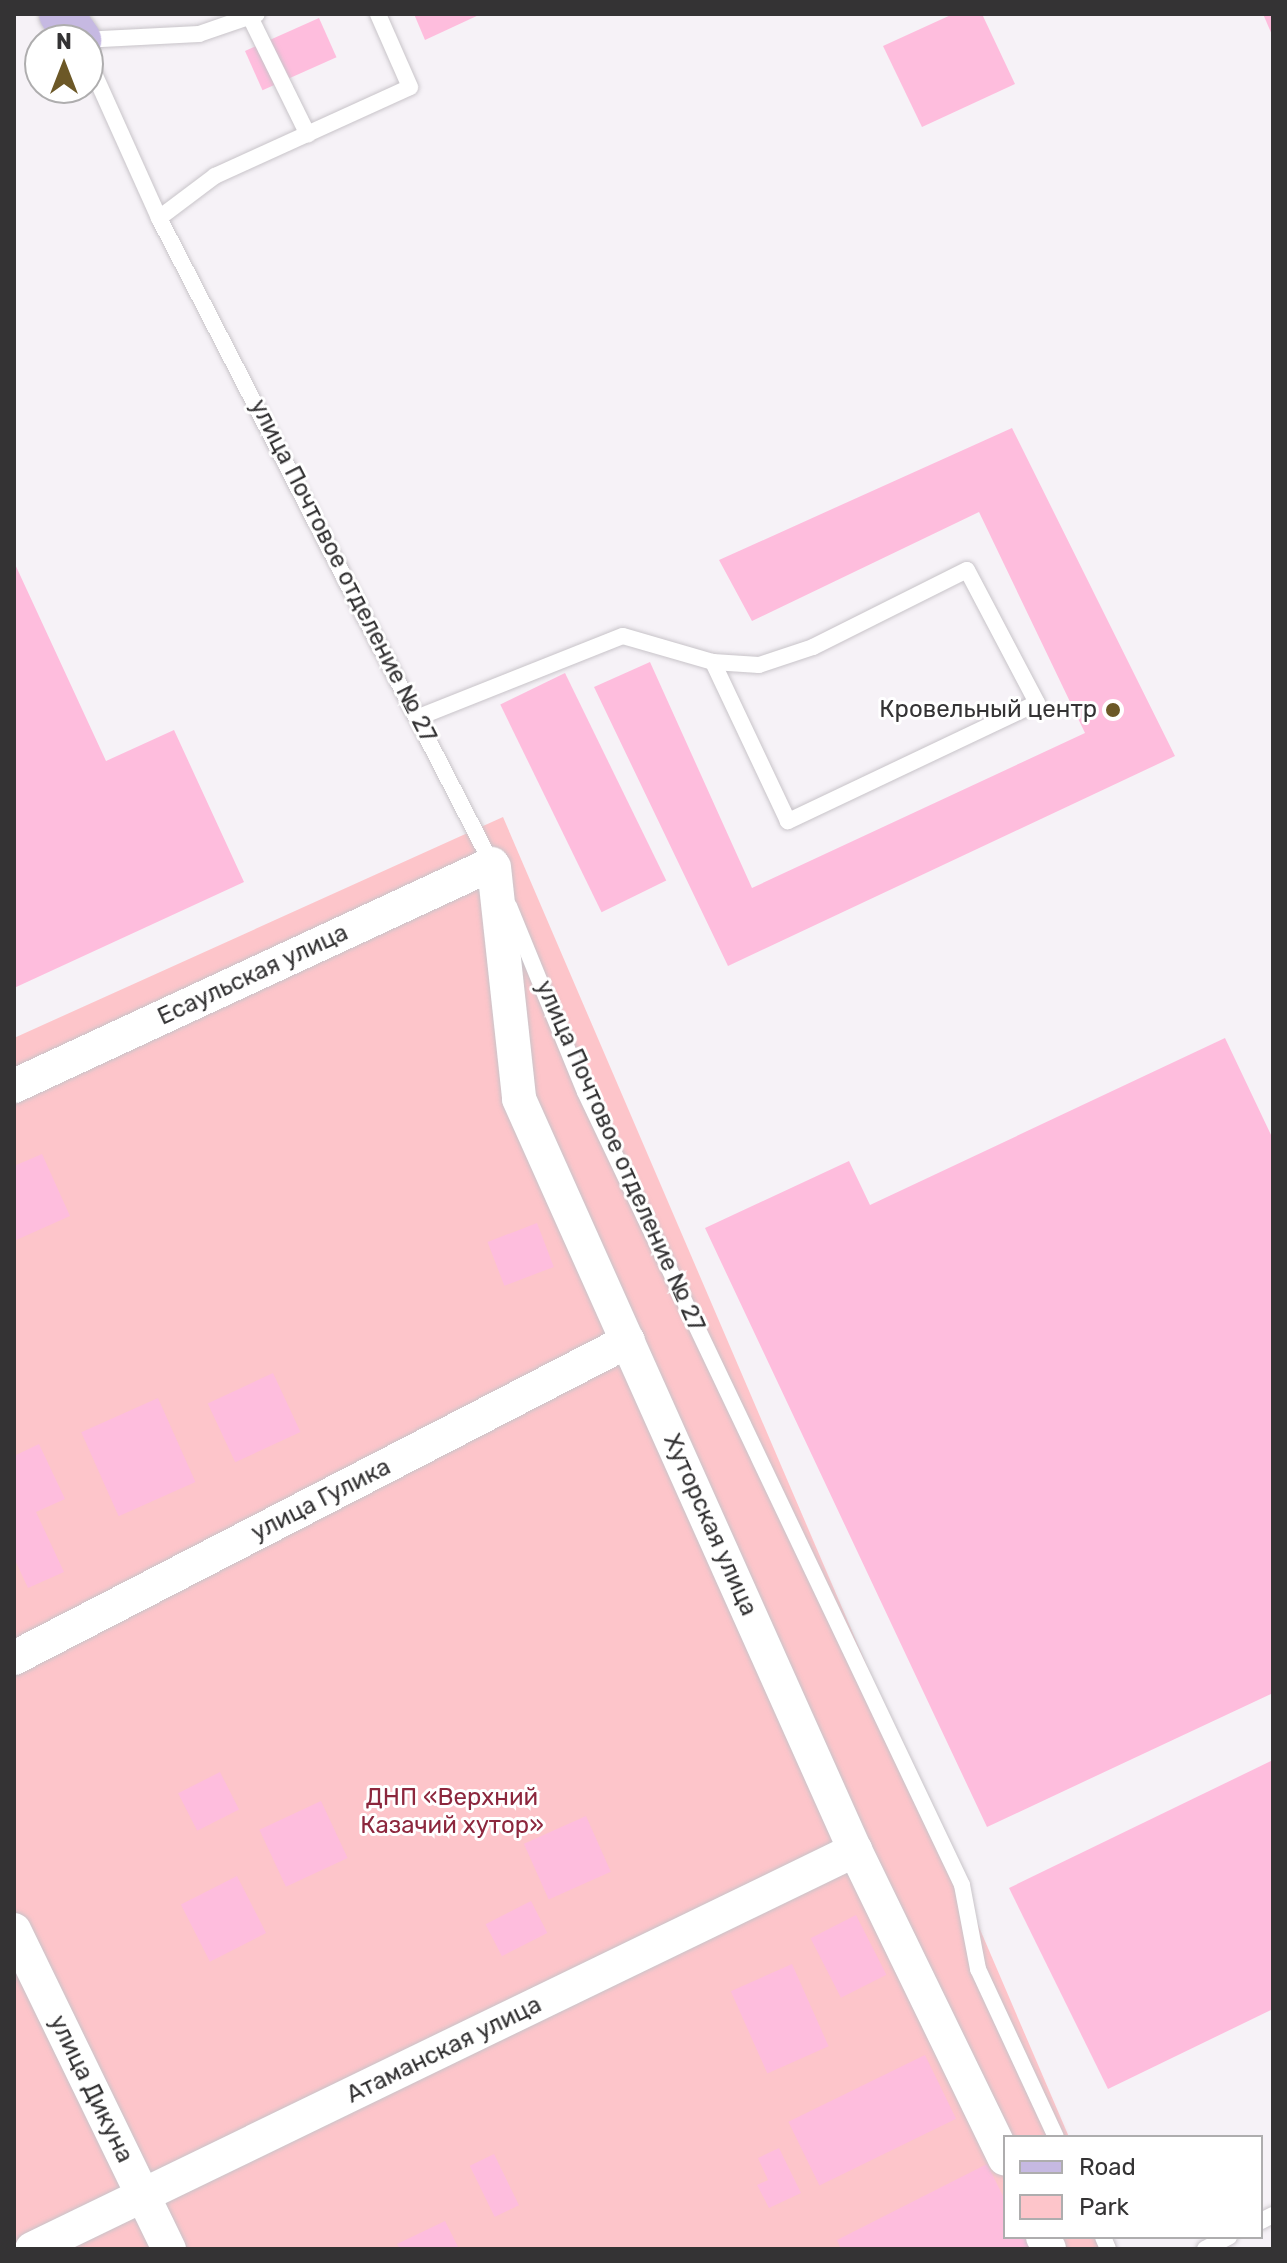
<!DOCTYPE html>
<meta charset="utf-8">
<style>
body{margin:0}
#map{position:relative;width:1287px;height:2263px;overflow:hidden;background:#f6f2f7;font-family:Rubik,sans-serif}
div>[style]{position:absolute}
.green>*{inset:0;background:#fdc5ca}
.building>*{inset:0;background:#febddd;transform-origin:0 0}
.roads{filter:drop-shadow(0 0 2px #c8c4c9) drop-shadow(0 0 2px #c8c4c9)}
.lane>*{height:16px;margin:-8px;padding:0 8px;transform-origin:8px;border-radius:8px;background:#fff}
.street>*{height:34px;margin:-17px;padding:0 17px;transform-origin:17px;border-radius:17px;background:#fff}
.primary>*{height:44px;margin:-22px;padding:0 22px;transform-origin:22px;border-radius:22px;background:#c6b9e2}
.dots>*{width:22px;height:22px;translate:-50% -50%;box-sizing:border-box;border:4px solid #fff;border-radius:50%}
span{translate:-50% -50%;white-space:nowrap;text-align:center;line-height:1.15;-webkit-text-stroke:6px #fff;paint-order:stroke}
.street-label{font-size:24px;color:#343334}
.poi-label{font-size:24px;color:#343334}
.right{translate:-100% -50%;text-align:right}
.park-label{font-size:24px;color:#8c273d}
.frame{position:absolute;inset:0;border:16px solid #343334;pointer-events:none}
.legend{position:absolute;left:1003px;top:2135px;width:260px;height:104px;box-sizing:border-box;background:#fff;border:2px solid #aeadae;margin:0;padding:10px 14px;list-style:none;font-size:24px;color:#343334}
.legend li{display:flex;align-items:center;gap:16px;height:40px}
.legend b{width:40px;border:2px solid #aeadae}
.north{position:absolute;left:24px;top:24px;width:80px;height:80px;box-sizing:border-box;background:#fff;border:2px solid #aeadae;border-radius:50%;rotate:0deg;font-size:22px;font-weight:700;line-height:32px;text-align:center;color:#343334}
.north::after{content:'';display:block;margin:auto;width:28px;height:36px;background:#6c5827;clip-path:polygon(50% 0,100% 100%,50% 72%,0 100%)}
</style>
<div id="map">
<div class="green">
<div style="clip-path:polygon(503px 817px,1069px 2137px,1005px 2137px,1005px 2237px,1112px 2237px,1117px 2249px,14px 2249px,14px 1038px)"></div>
</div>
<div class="building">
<div style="clip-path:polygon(414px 14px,481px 14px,425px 40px)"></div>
<div style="clip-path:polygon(953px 14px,982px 14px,1015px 84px,922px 127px,883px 46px)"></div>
<div style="clip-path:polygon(1263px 14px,1273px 14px,1273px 37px)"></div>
<div style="left:319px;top:18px;width:43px;height:81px;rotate:66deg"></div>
<div style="clip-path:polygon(1012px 428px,1175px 756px,728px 966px,594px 687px,650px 662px,752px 888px,1085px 733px,979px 512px,752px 621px,719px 560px)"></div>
<div style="clip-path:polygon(14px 562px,106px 761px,174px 730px,244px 882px,14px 988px)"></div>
<div style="left:565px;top:673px;width:231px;height:72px;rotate:64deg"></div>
<div style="clip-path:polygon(1225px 1038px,1273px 1139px,1273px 1693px,987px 1827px,705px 1228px,849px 1161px,870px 1205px)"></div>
<div style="clip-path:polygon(42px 1154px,70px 1216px,14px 1241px,14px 1166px)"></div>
<div style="left:537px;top:1223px;width:47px;height:53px;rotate:69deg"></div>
<div style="left:273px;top:1373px;width:65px;height:72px;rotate:65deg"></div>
<div style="left:158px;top:1398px;width:92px;height:84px;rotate:66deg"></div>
<div style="clip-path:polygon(39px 1444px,65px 1499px,36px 1512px,64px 1572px,28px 1588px,14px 1558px,14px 1456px)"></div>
<div style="clip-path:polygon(1273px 1760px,1273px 2009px,1108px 2089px,1009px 1888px)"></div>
<div style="left:220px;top:1772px;width:42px;height:47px;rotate:63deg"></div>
<div style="left:321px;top:1801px;width:63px;height:68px;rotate:65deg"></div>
<div style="left:586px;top:1816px;width:61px;height:68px;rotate:66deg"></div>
<div style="left:237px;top:1876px;width:64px;height:63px;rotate:63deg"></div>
<div style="left:531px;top:1901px;width:36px;height:51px;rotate:63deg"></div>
<div style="left:856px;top:1915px;width:67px;height:51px;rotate:63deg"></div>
<div style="left:792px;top:1964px;width:90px;height:67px;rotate:66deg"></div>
<div style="left:925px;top:2055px;width:71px;height:152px;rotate:64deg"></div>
<div style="clip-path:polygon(779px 2148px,801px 2193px,769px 2208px,757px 2185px,768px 2180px,758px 2158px)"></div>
<div style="left:494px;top:2154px;width:57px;height:27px;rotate:64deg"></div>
<div style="clip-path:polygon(987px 2164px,1005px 2200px,1005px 2237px,1024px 2237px,1030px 2249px,841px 2249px,837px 2240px)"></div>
<div style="clip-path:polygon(445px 2221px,459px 2249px,400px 2249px,397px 2244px)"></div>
</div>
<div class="roads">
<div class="lane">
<div style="left:250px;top:17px;width:131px;rotate:63.8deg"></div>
<div style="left:82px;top:40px;width:117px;rotate:-2.9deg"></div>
<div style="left:199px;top:34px;width:61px;rotate:-19deg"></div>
<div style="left:88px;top:60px;width:173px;rotate:65.8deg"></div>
<div style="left:159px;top:218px;width:729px;rotate:62.73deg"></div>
<div style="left:159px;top:218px;width:70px;rotate:-36.9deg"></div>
<div style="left:215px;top:176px;width:214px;rotate:-24.5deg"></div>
<div style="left:410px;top:87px;width:80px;rotate:-113.7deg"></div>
<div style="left:419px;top:717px;width:219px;rotate:-21.7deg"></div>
<div style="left:623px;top:636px;width:94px;rotate:16.1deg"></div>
<div style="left:713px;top:662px;width:46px;rotate:3.7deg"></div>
<div style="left:759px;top:665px;width:57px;rotate:-18.4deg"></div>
<div style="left:813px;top:647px;width:172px;rotate:-26.6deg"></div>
<div style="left:967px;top:570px;width:150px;rotate:62.2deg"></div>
<div style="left:1037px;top:703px;width:276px;rotate:154.6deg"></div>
<div style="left:788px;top:821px;width:176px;rotate:-115.3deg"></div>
<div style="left:509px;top:906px;width:201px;rotate:67.8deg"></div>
<div style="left:585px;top:1092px;width:878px;rotate:64.57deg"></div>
<div style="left:962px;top:1885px;width:86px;rotate:79.2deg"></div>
<div style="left:978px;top:1969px;width:185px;rotate:65.1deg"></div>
<div style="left:1261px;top:2221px;width:13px;rotate:-27deg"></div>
<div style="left:1103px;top:2237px;width:13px;rotate:67deg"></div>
<div style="left:1205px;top:2249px;width:27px;rotate:-27deg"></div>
</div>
<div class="street">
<div style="left:494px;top:867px;width:233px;rotate:83.8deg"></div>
<div style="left:519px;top:1099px;width:823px;rotate:65.9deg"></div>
<div style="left:855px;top:1850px;width:343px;rotate:64.1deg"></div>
<div style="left:14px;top:1086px;width:527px;rotate:-24.91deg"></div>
<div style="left:14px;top:1658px;width:691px;rotate:-27.31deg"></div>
<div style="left:14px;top:1930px;width:355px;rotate:64.1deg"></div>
<div style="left:1043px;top:2237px;width:13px;rotate:63deg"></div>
<div style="left:32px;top:2249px;width:915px;rotate:-25.86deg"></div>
</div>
<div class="primary">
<div style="left:61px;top:14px;width:32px;rotate:55deg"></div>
</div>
</div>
<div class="dots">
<div style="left:1113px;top:710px;background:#6c5827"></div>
</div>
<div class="street-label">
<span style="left:343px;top:571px;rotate:63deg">улица Почтовое отделение № 27</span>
<span style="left:253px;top:975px;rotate:-25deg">Есаульская улица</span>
<span style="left:620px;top:1156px;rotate:66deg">улица Почтовое отделение № 27</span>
<span style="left:321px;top:1500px;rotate:-27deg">улица Гулика</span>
<span style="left:710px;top:1525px;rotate:66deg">Хуторская улица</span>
<span style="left:444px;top:2050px;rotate:-26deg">Атаманская улица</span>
<span style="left:91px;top:2089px;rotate:64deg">улица Дикуна</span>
</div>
<div class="poi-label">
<span class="right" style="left:1097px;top:710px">Кровельный центр</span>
</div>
<div class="park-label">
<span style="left:452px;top:1812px">ДНП «Верхний<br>Казачий хутор»</span>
</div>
<div class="frame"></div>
<ul class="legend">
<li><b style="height:10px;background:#c6b9e2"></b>Road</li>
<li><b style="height:22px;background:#fdc5ca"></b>Park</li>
</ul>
<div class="north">N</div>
</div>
